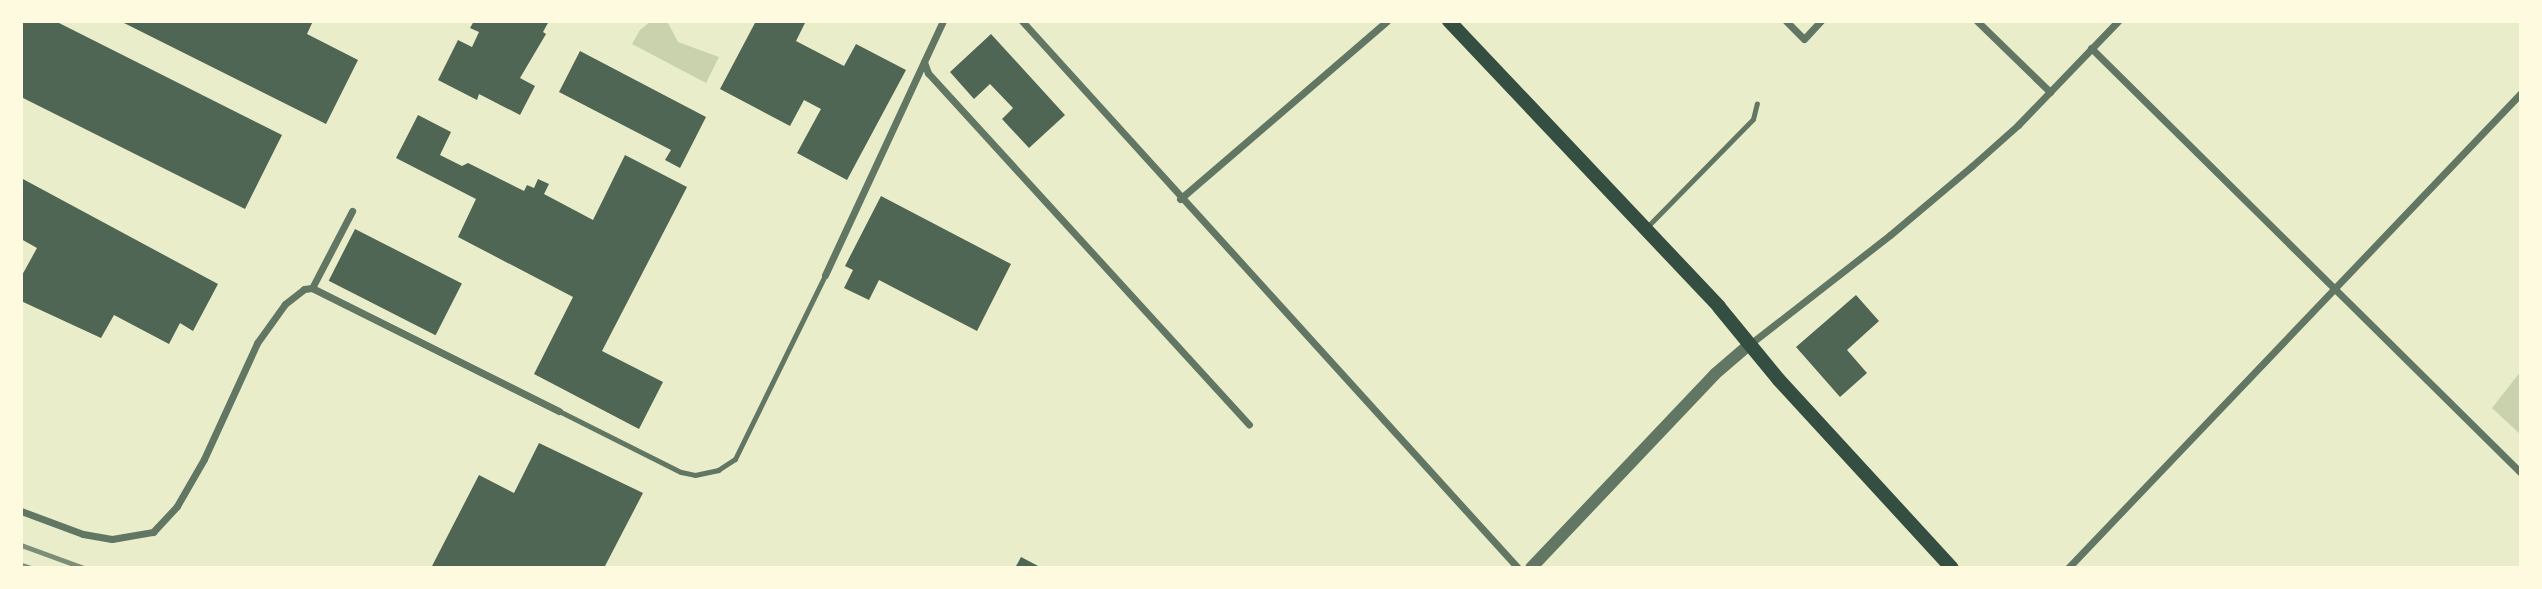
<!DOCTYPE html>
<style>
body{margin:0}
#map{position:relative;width:2542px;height:589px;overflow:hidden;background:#e9edc9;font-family:Roboto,sans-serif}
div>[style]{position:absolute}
.green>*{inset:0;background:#cad2ad}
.building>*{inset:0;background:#4f6655;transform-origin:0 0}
.service>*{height:5px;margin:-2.5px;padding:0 2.5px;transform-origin:2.5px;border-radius:2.5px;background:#617663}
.minor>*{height:7px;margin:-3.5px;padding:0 3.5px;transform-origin:3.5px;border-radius:3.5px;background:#617663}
.tertiary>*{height:12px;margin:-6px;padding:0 6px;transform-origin:6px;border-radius:6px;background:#617663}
.secondary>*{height:14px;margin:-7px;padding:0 7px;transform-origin:7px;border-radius:7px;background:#344e41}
.rail>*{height:5px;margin:-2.5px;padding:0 2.5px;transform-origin:2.5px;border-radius:2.5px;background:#7c8e77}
span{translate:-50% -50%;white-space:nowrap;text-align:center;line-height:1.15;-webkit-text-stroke:5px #fefae0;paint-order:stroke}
.frame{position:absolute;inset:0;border:23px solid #fefae0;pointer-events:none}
</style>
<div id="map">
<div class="green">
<div style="clip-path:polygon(651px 21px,667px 21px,678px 42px,719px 57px,706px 83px,632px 44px,640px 30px)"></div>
<div style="clip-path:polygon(2521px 371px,2521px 435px,2492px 408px)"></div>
</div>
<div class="building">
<div style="clip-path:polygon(21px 21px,55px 21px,282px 135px,245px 209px,21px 97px)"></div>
<div style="clip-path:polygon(120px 21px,313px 21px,307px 34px,358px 60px,326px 124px)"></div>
<div style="clip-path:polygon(474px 21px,549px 21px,543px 32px,546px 34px,520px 78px,535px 86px,520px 115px,479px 94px,477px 100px,438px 80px,458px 40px,472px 47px,479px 32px,470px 28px)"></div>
<div style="clip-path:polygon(756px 21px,806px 21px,796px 41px,844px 66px,856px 44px,906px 70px,847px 180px,797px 153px,821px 109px,804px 100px,790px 126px,720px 89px)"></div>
<div style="clip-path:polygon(991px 34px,1065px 115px,1029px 148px,1002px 119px,1013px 108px,990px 84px,974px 99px,950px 72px)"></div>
<div style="clip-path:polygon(580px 51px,706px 117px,680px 168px,665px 160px,671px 150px,559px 92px)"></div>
<div style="clip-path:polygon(418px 115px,451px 132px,440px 155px,462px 166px,468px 163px,524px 191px,527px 185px,534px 188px,538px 179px,549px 184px,544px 194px,593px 220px,625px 155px,687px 187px,602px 351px,663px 382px,639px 429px,534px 374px,573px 297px,458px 237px,476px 199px,396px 158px)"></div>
<div style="clip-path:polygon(21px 178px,218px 284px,193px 331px,180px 323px,169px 344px,114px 315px,101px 338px,21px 301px,21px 277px,37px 248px,21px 239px)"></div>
<div style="clip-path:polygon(881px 196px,1011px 264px,977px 331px,879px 280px,869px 300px,844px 288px,853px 270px,845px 266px)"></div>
<div style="left:355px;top:229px;width:120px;height:58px;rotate:27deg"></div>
<div style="clip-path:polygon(1856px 295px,1879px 321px,1847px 350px,1867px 373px,1840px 397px,1796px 347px)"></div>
<div style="clip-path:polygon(539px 443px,643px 493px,604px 568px,431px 568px,479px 475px,514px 493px)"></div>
<div style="clip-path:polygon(1021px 557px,1042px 568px,1015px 568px)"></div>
</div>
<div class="service">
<div style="left:1647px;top:227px;width:151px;rotate:-45.5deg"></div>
<div style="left:1753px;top:119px;width:16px;rotate:-76deg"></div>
<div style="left:559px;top:411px;width:136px;rotate:26.6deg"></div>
<div style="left:681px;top:472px;width:14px;rotate:12deg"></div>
<div style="left:695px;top:475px;width:24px;rotate:-12deg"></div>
<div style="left:718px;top:470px;width:20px;rotate:-33deg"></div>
<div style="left:735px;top:459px;width:205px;rotate:-63.9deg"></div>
</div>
<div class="minor">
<div style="left:1022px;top:21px;width:738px;rotate:47.8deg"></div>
<div style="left:1786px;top:21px;width:25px;rotate:45deg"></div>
<div style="left:1804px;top:39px;width:25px;rotate:-47deg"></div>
<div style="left:1977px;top:21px;width:102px;rotate:44.2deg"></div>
<div style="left:2091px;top:48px;width:605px;rotate:44.66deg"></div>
<div style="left:924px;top:62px;width:12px;rotate:70deg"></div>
<div style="left:928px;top:73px;width:476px;rotate:47.6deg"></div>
<div style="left:1180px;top:199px;width:273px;rotate:-40.7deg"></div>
<div style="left:825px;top:275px;width:280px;rotate:-65.1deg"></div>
<div style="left:312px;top:288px;width:87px;rotate:-62.5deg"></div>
<div style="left:1750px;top:344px;width:177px;rotate:-37.9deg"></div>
<div style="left:1890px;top:235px;width:107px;rotate:-40.1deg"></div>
<div style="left:1972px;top:166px;width:62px;rotate:-41.7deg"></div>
<div style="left:2018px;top:125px;width:144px;rotate:-46.1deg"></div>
<div style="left:21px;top:511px;width:66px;rotate:20.4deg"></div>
<div style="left:83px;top:534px;width:29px;rotate:10deg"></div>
<div style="left:112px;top:539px;width:42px;rotate:-9.7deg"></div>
<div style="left:153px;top:532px;width:35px;rotate:-47deg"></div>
<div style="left:177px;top:506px;width:54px;rotate:-60.1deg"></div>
<div style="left:204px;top:459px;width:128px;rotate:-65.4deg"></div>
<div style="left:257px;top:343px;width:48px;rotate:-54.3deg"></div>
<div style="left:285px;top:304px;width:24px;rotate:-38deg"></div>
<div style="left:304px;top:289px;width:8px;rotate:-7deg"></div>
<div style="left:312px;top:288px;width:276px;rotate:26.5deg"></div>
<div style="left:2068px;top:568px;width:656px;rotate:-46.36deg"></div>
</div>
<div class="tertiary">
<div style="left:1531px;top:568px;width:267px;rotate:-46.5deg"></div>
<div style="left:1715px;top:374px;width:46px;rotate:-40.6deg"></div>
</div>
<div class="secondary">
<div style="left:1449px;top:21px;width:393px;rotate:46.6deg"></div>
<div style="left:1719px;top:307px;width:94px;rotate:50.6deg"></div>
<div style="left:1779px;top:380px;width:255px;rotate:47.4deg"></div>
</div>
<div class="rail">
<div style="left:21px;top:545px;width:67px;rotate:20.1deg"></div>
<div style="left:21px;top:565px;width:10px;rotate:17deg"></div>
</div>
<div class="frame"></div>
</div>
